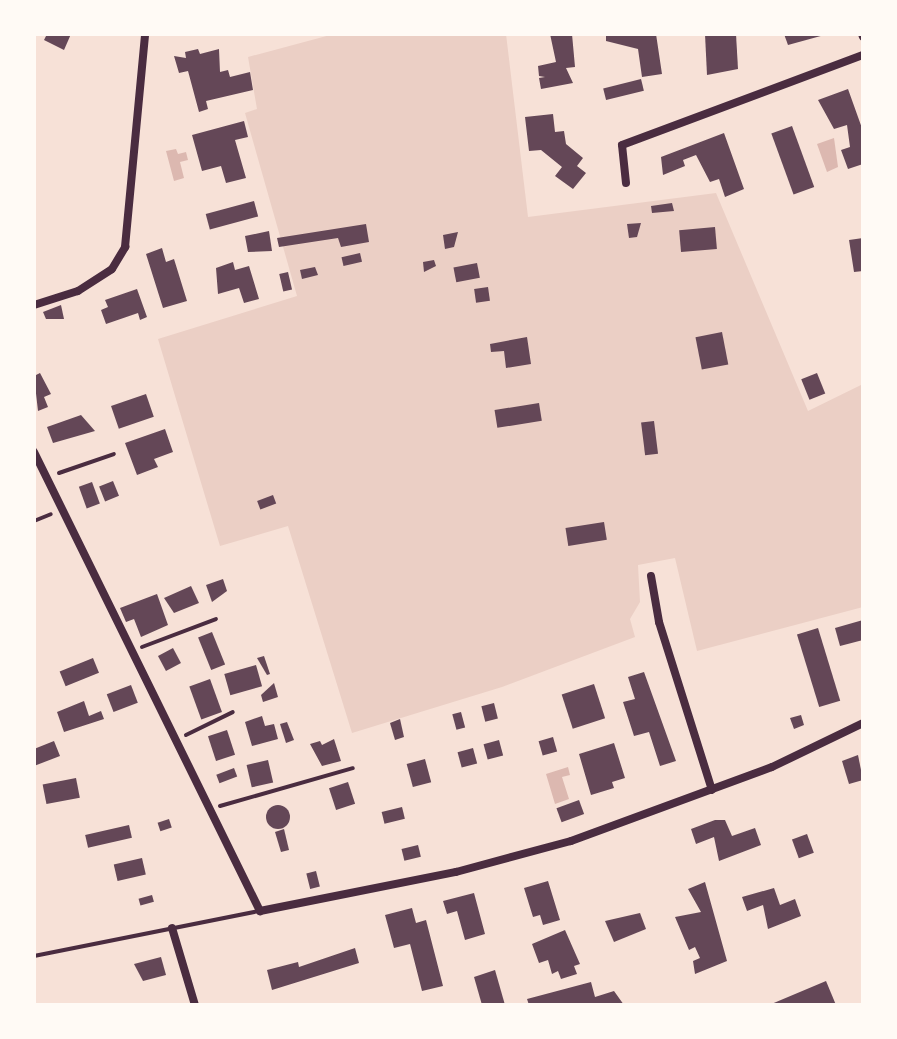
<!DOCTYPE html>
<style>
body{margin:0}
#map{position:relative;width:897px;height:1039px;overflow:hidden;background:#f7e1d7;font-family:Rubik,sans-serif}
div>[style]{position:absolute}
.green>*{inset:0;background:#ebcfc5}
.water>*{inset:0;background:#dcb8b0}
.building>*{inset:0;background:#644757;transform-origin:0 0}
.round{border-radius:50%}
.path>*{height:4px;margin:-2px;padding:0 2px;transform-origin:2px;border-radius:2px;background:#4a2c40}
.service>*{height:4px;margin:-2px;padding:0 2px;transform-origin:2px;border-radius:2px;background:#4a2c40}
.minor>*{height:8px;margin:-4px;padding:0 4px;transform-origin:4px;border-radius:4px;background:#4a2c40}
span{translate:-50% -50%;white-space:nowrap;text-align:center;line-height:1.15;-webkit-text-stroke:6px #fffaf5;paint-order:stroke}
.frame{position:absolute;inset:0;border:36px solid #fffaf5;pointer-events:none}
</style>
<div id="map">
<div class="green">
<div style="clip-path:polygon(334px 34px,506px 34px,528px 217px,716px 193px,808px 411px,863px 384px,863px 607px,697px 651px,675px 558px,638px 565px,640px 602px,630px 619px,635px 637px,502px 687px,352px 733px,288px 526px,220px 546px,158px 339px,297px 296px,245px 113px,257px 109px,248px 57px)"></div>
</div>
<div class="water">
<div style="clip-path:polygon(834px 138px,838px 167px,827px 172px,817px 144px)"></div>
<div style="clip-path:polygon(176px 149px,178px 154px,186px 152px,188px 160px,180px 162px,184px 178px,174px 181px,166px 151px)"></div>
<div style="clip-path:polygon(568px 767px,570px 775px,562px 777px,569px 799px,555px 804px,546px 774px)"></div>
</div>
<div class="building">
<div style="clip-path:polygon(47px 34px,62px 35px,71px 34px,64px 50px,44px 40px)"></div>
<div style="clip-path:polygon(550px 34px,572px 34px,575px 67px,566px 68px,573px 83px,541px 89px,539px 78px,545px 77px,539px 76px,538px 66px,556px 62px)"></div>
<div style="clip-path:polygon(606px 34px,656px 34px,662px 74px,642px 77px,638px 49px,606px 41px)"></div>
<div style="clip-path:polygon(705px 34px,736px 34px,738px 69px,707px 75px)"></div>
<div style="clip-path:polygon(784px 34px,828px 34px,788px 45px)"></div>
<div style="clip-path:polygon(198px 49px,200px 54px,219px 49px,220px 72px,228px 70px,230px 77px,250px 72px,253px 90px,206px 101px,208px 109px,199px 112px,188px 71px,179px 73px,174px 56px,186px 58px,185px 52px)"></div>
<div style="left:641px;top:79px;width:12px;height:39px;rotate:76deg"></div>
<div style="clip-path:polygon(848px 89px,863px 131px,863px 164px,848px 169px,841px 150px,850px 147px,847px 125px,834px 129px,818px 100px)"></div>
<div style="clip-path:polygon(553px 114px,555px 132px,564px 131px,566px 144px,583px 158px,577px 166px,586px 173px,573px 189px,555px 176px,562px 167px,541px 150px,529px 151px,525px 117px)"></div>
<div style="clip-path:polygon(244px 121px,248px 137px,235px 140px,246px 178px,226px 183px,221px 166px,202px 171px,192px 135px)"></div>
<div style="left:792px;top:126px;width:65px;height:22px;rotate:70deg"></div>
<div style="clip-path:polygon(724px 133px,744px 189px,725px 197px,719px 179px,710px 182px,696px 155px,683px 160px,685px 166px,663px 175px,661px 157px)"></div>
<div style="left:254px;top:201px;width:16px;height:50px;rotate:75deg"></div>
<div style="clip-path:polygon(672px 203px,674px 211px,652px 213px,651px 206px)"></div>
<div style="clip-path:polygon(641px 223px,637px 237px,629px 238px,627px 224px)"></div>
<div style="clip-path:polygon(366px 224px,369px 242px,341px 247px,338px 238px,279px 247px,277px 238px)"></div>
<div style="left:715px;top:227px;width:22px;height:36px;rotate:85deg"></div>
<div style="clip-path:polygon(269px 231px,272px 251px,248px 252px,245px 236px)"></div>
<div style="clip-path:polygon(458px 232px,454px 247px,445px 249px,443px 235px)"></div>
<div style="clip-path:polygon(863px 238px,863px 271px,854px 272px,849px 240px)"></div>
<div style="clip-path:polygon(162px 248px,166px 262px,174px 259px,187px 301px,163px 308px,146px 254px)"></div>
<div style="left:360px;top:253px;width:9px;height:19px;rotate:77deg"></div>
<div style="clip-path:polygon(434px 260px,436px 266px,424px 272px,423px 262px)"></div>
<div style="clip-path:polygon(233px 262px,235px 270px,249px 266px,259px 299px,244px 303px,239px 288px,218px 294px,216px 268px)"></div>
<div style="left:477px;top:263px;width:15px;height:24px;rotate:79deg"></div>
<div style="clip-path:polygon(315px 267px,318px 275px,302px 279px,300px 270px)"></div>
<div style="left:288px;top:272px;width:18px;height:9px;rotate:77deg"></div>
<div style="left:488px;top:287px;width:14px;height:14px;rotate:82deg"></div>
<div style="clip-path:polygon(137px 289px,147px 317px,140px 320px,138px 313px,106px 324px,101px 310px,108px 307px,105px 300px)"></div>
<div style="clip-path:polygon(61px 305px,64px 319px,46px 319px,43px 312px)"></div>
<div style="left:722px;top:332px;width:33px;height:27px;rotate:79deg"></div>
<div style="clip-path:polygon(527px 337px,531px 364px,506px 368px,504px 351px,491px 352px,490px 344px)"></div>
<div style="clip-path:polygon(40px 373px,51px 394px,44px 397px,48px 407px,38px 411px,34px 376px)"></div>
<div style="left:817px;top:373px;width:22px;height:17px;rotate:68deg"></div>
<div style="left:146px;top:394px;width:24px;height:37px;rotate:71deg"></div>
<div style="left:539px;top:403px;width:18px;height:45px;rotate:81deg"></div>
<div style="clip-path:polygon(81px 415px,95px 431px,53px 443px,47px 427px)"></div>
<div style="left:654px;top:421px;width:33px;height:13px;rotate:83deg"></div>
<div style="clip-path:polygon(165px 429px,173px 452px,154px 459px,158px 467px,137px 475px,125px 443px)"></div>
<div style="left:113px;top:481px;width:16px;height:15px;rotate:68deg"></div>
<div style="left:92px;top:482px;width:23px;height:14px;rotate:70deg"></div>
<div style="left:273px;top:495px;width:9px;height:17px;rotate:69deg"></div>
<div style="left:604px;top:522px;width:18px;height:39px;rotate:81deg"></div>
<div style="clip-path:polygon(223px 579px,227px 591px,212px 602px,206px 585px)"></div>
<div style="clip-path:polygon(191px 586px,199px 603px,174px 613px,164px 598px)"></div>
<div style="clip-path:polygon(157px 594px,168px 625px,141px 637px,134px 619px,126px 622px,120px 608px)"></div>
<div style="clip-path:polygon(863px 620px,863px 640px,840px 646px,835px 628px)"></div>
<div style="left:818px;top:628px;width:76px;height:22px;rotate:73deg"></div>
<div style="left:212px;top:632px;width:35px;height:15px;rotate:68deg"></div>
<div style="left:173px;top:648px;width:17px;height:17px;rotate:62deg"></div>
<div style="clip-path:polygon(264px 656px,270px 674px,267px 675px,257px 658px)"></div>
<div style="left:93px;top:658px;width:16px;height:36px;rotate:68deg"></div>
<div style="left:256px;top:665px;width:22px;height:33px;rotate:74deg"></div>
<div style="clip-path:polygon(644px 672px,676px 761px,660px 766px,649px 732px,634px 736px,623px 702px,635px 699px,628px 677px)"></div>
<div style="left:210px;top:679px;width:35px;height:22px;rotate:70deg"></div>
<div style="clip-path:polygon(274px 683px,278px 697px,263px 702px,261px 695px)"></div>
<div style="left:594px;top:684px;width:36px;height:34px;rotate:72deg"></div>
<div style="left:131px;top:685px;width:19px;height:26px;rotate:69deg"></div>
<div style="clip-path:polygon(84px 701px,89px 716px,101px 711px,104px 719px,64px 732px,57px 712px)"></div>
<div style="left:494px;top:703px;width:16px;height:13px;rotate:76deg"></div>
<div style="left:461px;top:712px;width:16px;height:9px;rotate:75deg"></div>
<div style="clip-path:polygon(801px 715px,804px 725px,794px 729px,790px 718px)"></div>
<div style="clip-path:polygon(262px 716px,265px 726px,274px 724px,278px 739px,252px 746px,245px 722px)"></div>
<div style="clip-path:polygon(400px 719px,404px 737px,395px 740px,390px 723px)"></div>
<div style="clip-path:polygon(287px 722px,294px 740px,286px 743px,280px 724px)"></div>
<div style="left:227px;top:730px;width:26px;height:20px;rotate:72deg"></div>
<div style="left:553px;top:737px;width:15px;height:15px;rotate:74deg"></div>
<div style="clip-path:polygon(334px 739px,341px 761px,322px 766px,310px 744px,320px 741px,322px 745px)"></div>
<div style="left:499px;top:740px;width:16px;height:16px;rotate:75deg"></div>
<div style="clip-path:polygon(54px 741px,60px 756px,34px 766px,34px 749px)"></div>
<div style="clip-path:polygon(614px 743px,625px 778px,612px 782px,614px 788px,591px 795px,579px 754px)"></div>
<div style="left:473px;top:748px;width:16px;height:16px;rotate:75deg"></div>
<div style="clip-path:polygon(858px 755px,863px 780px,849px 784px,842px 761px)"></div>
<div style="left:425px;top:759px;width:24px;height:19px;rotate:75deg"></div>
<div style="left:268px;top:760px;width:23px;height:22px;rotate:77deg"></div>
<div style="left:234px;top:768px;width:9px;height:19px;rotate:69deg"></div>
<div style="left:76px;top:778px;width:20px;height:34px;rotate:79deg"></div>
<div style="left:348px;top:782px;width:23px;height:20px;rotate:72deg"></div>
<div style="left:579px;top:800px;width:15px;height:24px;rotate:70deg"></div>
<div class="round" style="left:266px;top:805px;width:24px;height:24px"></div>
<div style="left:402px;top:807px;width:12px;height:21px;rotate:76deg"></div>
<div style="left:169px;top:819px;width:9px;height:12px;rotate:72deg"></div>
<div style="clip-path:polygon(715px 820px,725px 820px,732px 836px,755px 828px,761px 845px,719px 861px,714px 837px,696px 844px,691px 829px)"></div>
<div style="left:129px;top:825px;width:13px;height:45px;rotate:77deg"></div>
<div style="clip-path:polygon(284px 829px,289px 850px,281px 852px,275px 832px)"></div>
<div style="left:807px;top:834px;width:20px;height:16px;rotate:70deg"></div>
<div style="left:418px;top:845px;width:12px;height:17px;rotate:76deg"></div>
<div style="left:142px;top:858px;width:17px;height:29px;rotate:77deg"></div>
<div style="left:316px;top:871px;width:16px;height:10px;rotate:76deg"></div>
<div style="clip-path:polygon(548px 881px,560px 920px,543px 925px,540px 915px,533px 917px,524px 888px)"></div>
<div style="clip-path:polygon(705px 882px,727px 961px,695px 974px,693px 961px,700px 958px,695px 947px,689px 950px,675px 917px,701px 912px,688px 889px)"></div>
<div style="clip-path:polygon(774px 888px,780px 905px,795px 899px,801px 916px,768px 929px,763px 905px,747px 911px,742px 897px)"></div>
<div style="clip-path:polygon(474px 893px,485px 934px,465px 940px,457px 911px,447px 914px,443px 901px)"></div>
<div style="left:152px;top:895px;width:7px;height:14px;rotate:74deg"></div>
<div style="clip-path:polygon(412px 908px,416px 923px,426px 920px,443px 986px,422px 991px,410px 944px,394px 948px,385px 915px)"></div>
<div style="clip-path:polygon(640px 913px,646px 929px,614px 942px,605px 921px)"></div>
<div style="clip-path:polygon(565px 930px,580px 964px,574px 966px,577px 974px,561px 979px,558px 971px,552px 974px,548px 960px,539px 963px,532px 944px)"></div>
<div style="clip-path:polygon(355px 948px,359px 963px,272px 990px,267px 970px,298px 962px,299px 967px)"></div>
<div style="clip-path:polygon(161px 957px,166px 975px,143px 981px,134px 964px)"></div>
<div style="clip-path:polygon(495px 970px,505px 1005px,482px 1005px,474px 977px)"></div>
<div style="clip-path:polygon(826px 981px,836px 1005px,769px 1005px)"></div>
<div style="clip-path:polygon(591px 982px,595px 997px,614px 991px,624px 1005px,529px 1005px,527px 999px)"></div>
</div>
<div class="path">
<div style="left:59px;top:473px;width:58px;rotate:-19.1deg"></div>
<div style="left:34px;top:521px;width:18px;rotate:-22deg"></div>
<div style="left:142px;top:647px;width:79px;rotate:-20.7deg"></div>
<div style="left:186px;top:735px;width:52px;rotate:-26.1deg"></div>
<div style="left:220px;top:806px;width:138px;rotate:-15.9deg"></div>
</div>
<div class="service">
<div style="left:34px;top:956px;width:229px;rotate:-11.3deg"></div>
</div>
<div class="minor">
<div style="left:862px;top:34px;width:3px;rotate:72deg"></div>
<div style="left:626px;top:183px;width:38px;rotate:-96deg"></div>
<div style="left:622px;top:145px;width:257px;rotate:-20.5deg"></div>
<div style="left:34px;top:305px;width:46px;rotate:-17.7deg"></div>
<div style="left:78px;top:291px;width:40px;rotate:-32.9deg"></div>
<div style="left:112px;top:269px;width:26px;rotate:-59deg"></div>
<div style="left:125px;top:247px;width:214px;rotate:-84.6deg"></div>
<div style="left:34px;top:452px;width:512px;rotate:63.79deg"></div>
<div style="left:260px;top:911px;width:200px;rotate:-11.3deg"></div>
<div style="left:456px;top:872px;width:119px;rotate:-15.1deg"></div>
<div style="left:571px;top:841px;width:214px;rotate:-20.2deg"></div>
<div style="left:772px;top:767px;width:101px;rotate:-25.8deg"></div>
<div style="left:651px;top:576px;width:47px;rotate:80.1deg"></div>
<div style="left:659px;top:622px;width:176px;rotate:72.5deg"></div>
<div style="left:172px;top:928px;width:80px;rotate:73.4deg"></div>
</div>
<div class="frame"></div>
</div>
